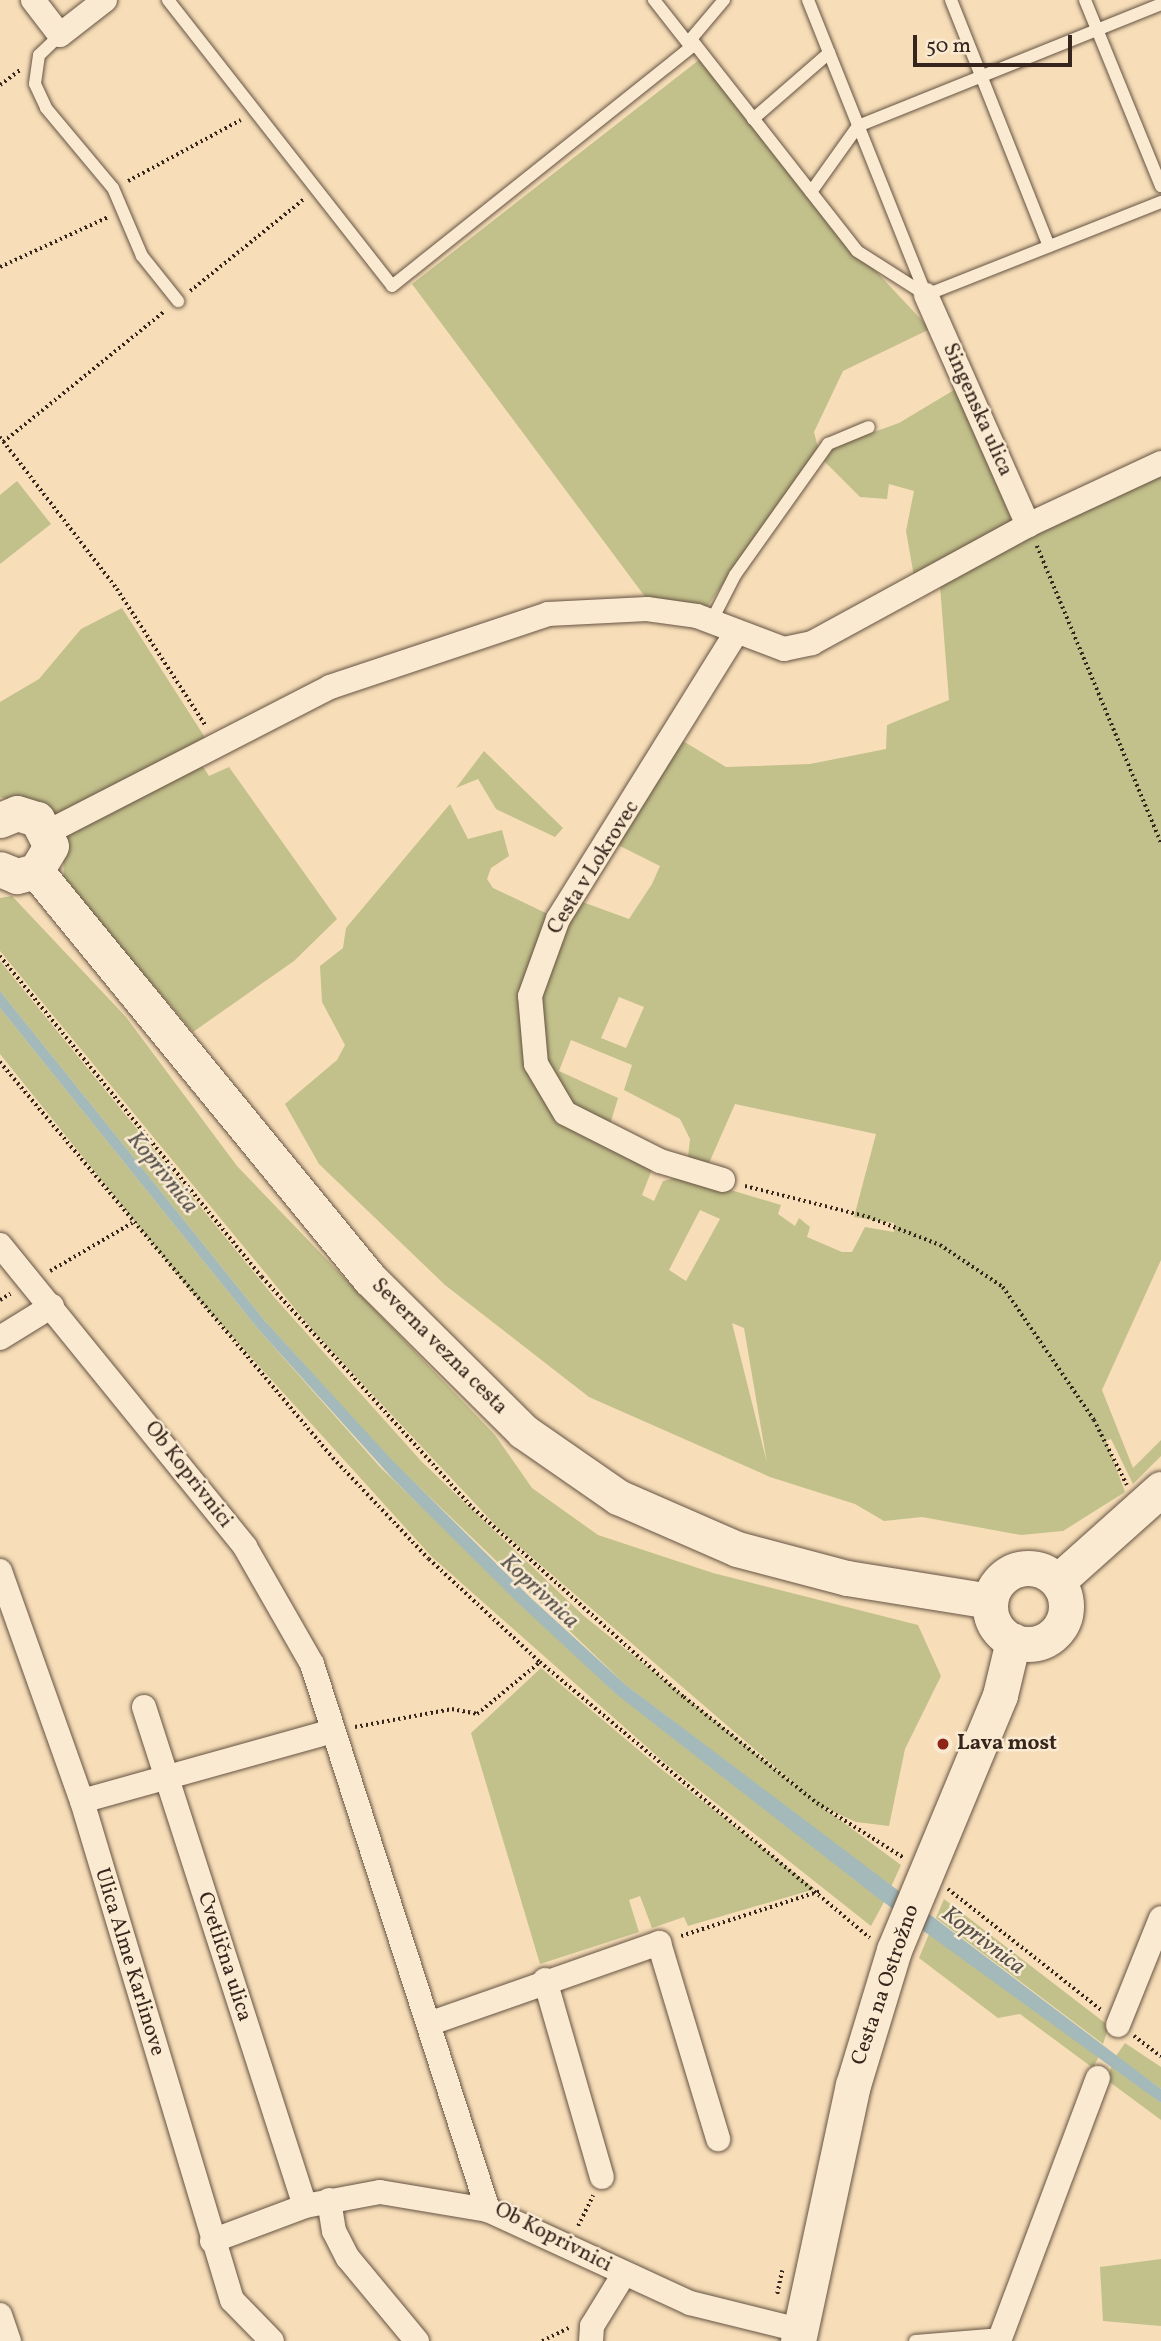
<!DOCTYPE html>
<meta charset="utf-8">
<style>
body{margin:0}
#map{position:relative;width:1161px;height:2341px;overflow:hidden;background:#f7deb8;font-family:Vollkorn,serif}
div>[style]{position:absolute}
.green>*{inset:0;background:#c2c08b}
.water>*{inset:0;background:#a3b9ba}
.path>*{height:3.5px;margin-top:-1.75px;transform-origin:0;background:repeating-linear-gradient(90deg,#35251c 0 2px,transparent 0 5.5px)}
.roads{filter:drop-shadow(0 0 2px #665343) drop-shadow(0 0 2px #665343)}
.lane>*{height:12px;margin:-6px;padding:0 6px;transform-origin:6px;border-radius:6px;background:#faead1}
.street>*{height:24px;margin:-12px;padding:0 12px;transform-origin:12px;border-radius:12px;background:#faead1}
.secondary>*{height:35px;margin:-17.5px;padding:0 17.5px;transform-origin:17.5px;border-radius:17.5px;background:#faead1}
.secondary>.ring{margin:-17.5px;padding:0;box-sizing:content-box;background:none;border:35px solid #faead1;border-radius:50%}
.dots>*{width:19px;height:19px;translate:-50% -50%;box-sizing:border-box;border:4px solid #faead1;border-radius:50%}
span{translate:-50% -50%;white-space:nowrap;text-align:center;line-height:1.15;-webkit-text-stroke:5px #faead1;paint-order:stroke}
.street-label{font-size:21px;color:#35251c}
.poi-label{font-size:21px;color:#35251c;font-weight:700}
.left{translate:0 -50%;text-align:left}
.water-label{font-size:23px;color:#56514b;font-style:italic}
.scale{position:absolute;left:913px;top:35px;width:159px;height:32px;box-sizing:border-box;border:4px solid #35251c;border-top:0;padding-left:9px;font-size:21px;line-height:24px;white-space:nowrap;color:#35251c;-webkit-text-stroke:5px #faead1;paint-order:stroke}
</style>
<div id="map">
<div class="green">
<div style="clip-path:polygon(704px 56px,857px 251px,930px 329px,843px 371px,814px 432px,818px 448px,707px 607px,646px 598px,412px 284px)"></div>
<div style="clip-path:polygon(959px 387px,1013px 524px,915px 582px,906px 531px,914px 491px,889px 484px,887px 499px,860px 497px,824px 461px,834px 446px,899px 423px)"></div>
<div style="clip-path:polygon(evenodd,1161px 471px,1161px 1260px,1102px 1390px,1133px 1468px,1161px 1440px,1161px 1456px,1133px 1484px,1111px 1439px,1106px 1441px,1125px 1492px,1063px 1531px,1021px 1535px,922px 1517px,884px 1521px,855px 1504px,770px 1477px,589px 1397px,445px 1285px,319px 1164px,285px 1104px,337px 1060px,345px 1045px,322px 1002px,320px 966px,343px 948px,346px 928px,450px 804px,468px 839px,502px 830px,509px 856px,491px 868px,487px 879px,493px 888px,552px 916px,528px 987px,531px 1060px,561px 1114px,647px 1160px,651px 1172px,642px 1195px,654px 1201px,663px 1181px,684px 1176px,781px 1205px,778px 1214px,795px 1226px,799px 1218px,810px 1227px,807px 1237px,842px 1252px,852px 1252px,865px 1227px,894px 1232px,894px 1223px,854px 1217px,876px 1134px,735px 1104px,706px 1170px,688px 1157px,690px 1139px,680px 1119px,624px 1090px,632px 1065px,571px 1040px,559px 1071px,618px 1098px,608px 1131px,567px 1106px,551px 1085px,541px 1052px,539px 986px,549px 949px,577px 900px,629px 919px,652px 884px,660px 866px,614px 843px,678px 738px,726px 767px,810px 764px,886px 749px,887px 725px,949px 700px,940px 586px,1029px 532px,1161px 471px,619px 997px,644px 1007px,626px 1048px,601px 1038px,619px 997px,1161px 471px,700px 1210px,720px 1219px,686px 1281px,669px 1270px,700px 1210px,1161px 471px,732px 1323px,744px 1328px,767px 1463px,732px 1323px)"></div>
<div style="clip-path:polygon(17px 481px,51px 524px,0 564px,0 495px)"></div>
<div style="clip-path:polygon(122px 608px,206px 739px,54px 817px,0 797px,0 702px,39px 679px,81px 629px)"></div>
<div style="clip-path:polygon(484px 751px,563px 828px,555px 837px,496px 809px,478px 779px,456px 788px)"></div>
<div style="clip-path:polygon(200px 762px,209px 776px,229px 767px,337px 919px,294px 961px,193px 1032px,64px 881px,62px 830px)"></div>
<div style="clip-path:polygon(12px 896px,126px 1017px,237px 1166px,495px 1435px,532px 1488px,598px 1535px,713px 1573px,918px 1625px,941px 1676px,905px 1749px,889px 1826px,856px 1822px,821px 1806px,901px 1865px,891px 1887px,626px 1685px,389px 1458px,265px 1321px,0 991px,0 961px,274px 1297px,422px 1462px,584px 1616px,810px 1797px,499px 1529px,315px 1333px,0 951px,0 898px)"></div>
<div style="clip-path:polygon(0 1008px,258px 1329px,380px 1467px,613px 1691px,884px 1902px,871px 1926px,665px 1763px,432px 1557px,190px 1290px,0 1054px)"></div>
<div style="clip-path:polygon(541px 1668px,660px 1768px,815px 1889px,688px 1926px,684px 1917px,652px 1928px,640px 1896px,629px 1900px,639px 1932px,540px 1964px,471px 1733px)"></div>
<div style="clip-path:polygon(944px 1899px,1109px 2026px,1103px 2044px,936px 1918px)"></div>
<div style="clip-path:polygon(929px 1934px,1099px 2056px,1093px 2068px,1020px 2014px,998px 2018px,919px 1958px)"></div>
<div style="clip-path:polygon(1125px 2043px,1161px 2067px,1161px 2089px,1116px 2056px)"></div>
<div style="clip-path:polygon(1112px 2065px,1161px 2103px,1161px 2120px,1107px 2080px)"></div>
<div style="clip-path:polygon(1161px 2259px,1161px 2326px,1103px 2321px,1100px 2267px)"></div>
</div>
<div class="water">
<div style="clip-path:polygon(0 991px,265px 1321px,391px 1459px,532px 1599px,626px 1685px,1161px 2089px,1161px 2103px,878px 1898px,616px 1694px,516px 1601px,393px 1479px,258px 1329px,0 1008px)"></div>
</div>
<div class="path">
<div style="left:0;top:85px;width:26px;rotate:-37deg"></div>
<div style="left:128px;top:181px;width:128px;rotate:-28.4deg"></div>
<div style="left:0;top:267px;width:119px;rotate:-24.8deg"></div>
<div style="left:190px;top:291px;width:146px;rotate:-38.9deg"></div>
<div style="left:0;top:437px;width:192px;rotate:52.4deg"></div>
<div style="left:117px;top:589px;width:163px;rotate:57deg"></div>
<div style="left:3px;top:442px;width:208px;rotate:-39deg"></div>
<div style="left:1037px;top:546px;width:322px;rotate:67.3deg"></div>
<div style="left:0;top:956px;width:414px;rotate:50.8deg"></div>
<div style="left:262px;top:1277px;width:313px;rotate:47.6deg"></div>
<div style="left:473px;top:1508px;width:283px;rotate:41.9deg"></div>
<div style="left:684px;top:1697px;width:170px;rotate:38.6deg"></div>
<div style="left:817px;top:1803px;width:103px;rotate:32.3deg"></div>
<div style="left:0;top:1062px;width:517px;rotate:49.94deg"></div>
<div style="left:333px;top:1458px;width:139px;rotate:46.5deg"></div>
<div style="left:429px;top:1559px;width:151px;rotate:42.9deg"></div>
<div style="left:540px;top:1662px;width:430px;rotate:39.9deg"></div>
<div style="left:745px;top:1186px;width:127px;rotate:14.1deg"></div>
<div style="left:868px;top:1217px;width:77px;rotate:21.3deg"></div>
<div style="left:940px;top:1245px;width:76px;rotate:33.7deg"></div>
<div style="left:1003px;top:1287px;width:161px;rotate:55.6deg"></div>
<div style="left:1094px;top:1420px;width:73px;rotate:63.1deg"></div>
<div style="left:50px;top:1271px;width:95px;rotate:-30.3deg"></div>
<div style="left:0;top:1300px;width:12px;rotate:-31deg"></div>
<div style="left:355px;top:1727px;width:99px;rotate:-10.5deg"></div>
<div style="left:452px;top:1709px;width:25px;rotate:11deg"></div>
<div style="left:477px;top:1714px;width:82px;rotate:-39.5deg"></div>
<div style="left:948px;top:1889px;width:195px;rotate:38.3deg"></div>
<div style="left:681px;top:1936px;width:146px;rotate:-17.9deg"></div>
<div style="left:1134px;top:2036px;width:34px;rotate:37deg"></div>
<div style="left:578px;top:2226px;width:34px;rotate:-64deg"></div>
<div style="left:777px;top:2294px;width:24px;rotate:-78deg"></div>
<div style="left:542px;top:2341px;width:32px;rotate:-26deg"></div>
</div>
<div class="roads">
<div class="lane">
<div style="left:168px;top:0;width:363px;rotate:51.9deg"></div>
<div style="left:392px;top:286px;width:383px;rotate:-38.6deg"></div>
<div style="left:691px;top:47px;width:60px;rotate:-128.2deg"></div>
<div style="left:724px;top:0;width:51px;rotate:130.2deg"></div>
<div style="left:691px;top:39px;width:269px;rotate:51.9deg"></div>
<div style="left:857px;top:251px;width:82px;rotate:32.5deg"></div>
<div style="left:808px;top:0;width:318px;rotate:68.2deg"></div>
<div style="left:951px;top:0;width:265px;rotate:68.3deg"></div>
<div style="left:1085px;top:0;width:201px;rotate:67.8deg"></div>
<div style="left:60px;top:35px;width:29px;rotate:136deg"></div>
<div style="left:39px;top:55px;width:29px;rotate:98deg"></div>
<div style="left:35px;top:84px;width:26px;rotate:65deg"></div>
<div style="left:46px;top:108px;width:104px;rotate:50.1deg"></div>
<div style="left:113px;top:188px;width:74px;rotate:66.9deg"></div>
<div style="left:142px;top:256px;width:58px;rotate:51.3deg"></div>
<div style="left:753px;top:119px;width:101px;rotate:-41deg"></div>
<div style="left:811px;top:192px;width:81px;rotate:-54.5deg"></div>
<div style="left:858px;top:126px;width:327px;rotate:-21.9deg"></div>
<div style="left:926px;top:295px;width:253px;rotate:-21.6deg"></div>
<div style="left:711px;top:622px;width:53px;rotate:-62.9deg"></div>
<div style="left:735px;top:575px;width:161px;rotate:-54.6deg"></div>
<div style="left:828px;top:444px;width:44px;rotate:-22.5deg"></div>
<div style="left:915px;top:2341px;width:87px;rotate:-4.6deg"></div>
</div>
<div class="street">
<div style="left:33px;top:0;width:44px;rotate:52.4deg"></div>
<div style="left:60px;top:35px;width:57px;rotate:-37.9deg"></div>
<div style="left:926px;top:295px;width:252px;rotate:66.1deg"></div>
<div style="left:48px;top:832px;width:317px;rotate:-27.2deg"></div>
<div style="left:330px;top:687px;width:230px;rotate:-18.5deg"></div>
<div style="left:548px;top:614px;width:99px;rotate:-2.9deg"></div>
<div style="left:647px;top:609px;width:50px;rotate:8deg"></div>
<div style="left:697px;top:616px;width:93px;rotate:20.8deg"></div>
<div style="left:784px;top:649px;width:29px;rotate:-12deg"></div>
<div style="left:812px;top:643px;width:246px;rotate:-28.6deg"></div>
<div style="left:1028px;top:525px;width:147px;rotate:-25deg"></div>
<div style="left:723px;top:1180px;width:66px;rotate:-163.2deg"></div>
<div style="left:660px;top:1161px;width:106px;rotate:-153.2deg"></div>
<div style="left:565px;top:1113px;width:57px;rotate:-120.6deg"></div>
<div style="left:536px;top:1064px;width:68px;rotate:-95deg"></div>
<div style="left:530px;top:996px;width:82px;rotate:-70deg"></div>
<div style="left:558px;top:919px;width:337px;rotate:-58.1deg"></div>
<div style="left:0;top:1245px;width:389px;rotate:50.9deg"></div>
<div style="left:245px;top:1547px;width:135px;rotate:60.2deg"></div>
<div style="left:312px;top:1664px;width:574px;rotate:72.13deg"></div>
<div style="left:488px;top:2210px;width:222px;rotate:24.7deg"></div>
<div style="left:690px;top:2303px;width:112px;rotate:13.9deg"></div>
<div style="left:0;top:1338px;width:61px;rotate:-31.6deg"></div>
<div style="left:0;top:1571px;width:244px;rotate:70.4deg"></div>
<div style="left:82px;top:1801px;width:521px;rotate:73.27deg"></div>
<div style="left:232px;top:2300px;width:57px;rotate:45.7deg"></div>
<div style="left:144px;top:1707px;width:524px;rotate:72.12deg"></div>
<div style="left:82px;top:1801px;width:260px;rotate:-15.6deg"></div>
<div style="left:545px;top:1980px;width:205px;rotate:73.9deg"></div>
<div style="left:431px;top:2023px;width:242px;rotate:-19.3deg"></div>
<div style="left:659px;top:1943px;width:205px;rotate:73.2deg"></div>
<div style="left:1118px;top:2025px;width:115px;rotate:-68.1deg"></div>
<div style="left:329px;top:2200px;width:31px;rotate:81deg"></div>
<div style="left:334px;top:2231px;width:30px;rotate:63deg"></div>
<div style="left:348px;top:2258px;width:108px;rotate:50.3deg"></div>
<div style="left:212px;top:2241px;width:99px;rotate:-20.6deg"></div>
<div style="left:305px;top:2206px;width:76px;rotate:-10.6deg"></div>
<div style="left:380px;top:2192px;width:109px;rotate:9.5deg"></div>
<div style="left:0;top:2315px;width:28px;rotate:71deg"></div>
<div style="left:591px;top:2341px;width:15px;rotate:-86deg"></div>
<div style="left:592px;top:2326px;width:61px;rotate:-58.4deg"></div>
<div style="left:999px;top:2341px;width:281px;rotate:-69.4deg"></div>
</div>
<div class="secondary">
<div style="left:0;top:820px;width:18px;rotate:-22deg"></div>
<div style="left:17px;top:813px;width:21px;rotate:17deg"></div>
<div style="left:37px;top:819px;width:30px;rotate:63deg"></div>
<div style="left:51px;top:846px;width:29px;rotate:121deg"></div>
<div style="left:36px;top:871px;width:20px;rotate:165deg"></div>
<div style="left:17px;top:876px;width:18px;rotate:-158deg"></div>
<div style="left:36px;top:871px;width:527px;rotate:50.7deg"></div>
<div style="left:370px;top:1279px;width:216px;rotate:44.8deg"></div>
<div style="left:523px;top:1431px;width:116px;rotate:34.8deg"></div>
<div style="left:618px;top:1497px;width:130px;rotate:23.6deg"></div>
<div style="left:737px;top:1549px;width:114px;rotate:14.8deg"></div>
<div style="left:847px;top:1578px;width:145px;rotate:9.1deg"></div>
<div class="ring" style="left:990px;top:1568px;width:41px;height:41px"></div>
<div style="left:1058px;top:1581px;width:138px;rotate:-41.8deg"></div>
<div style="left:798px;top:2341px;width:262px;rotate:-77.9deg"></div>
<div style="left:853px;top:2085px;width:141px;rotate:-73.1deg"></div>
<div style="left:894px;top:1950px;width:276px;rotate:-67.4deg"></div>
<div style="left:1000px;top:1695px;width:56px;rotate:-76.5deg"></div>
</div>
</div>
<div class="dots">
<div style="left:943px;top:1744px;background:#8f2418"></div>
</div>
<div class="street-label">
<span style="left:977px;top:410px;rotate:66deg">Singenska ulica</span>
<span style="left:594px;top:868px;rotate:-58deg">Cesta v Lokrovec</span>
<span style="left:439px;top:1347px;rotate:45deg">Severna vezna cesta</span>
<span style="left:188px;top:1475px;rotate:52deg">Ob Koprivnici</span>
<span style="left:224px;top:1957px;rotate:72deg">Cvetlična ulica</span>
<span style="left:129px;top:1962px;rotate:73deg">Ulica Alme Karlinove</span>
<span style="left:886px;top:1985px;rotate:-71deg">Cesta na Ostrožno</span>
<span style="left:553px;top:2238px;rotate:27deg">Ob Koprivnici</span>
</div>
<div class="poi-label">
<span class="left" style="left:957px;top:1744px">Lava most</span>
</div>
<div class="water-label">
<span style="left:162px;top:1173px;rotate:51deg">Koprivnica</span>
<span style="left:539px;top:1592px;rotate:43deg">Koprivnica</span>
<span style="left:983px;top:1941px;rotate:37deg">Koprivnica</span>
</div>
<div class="scale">50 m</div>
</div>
